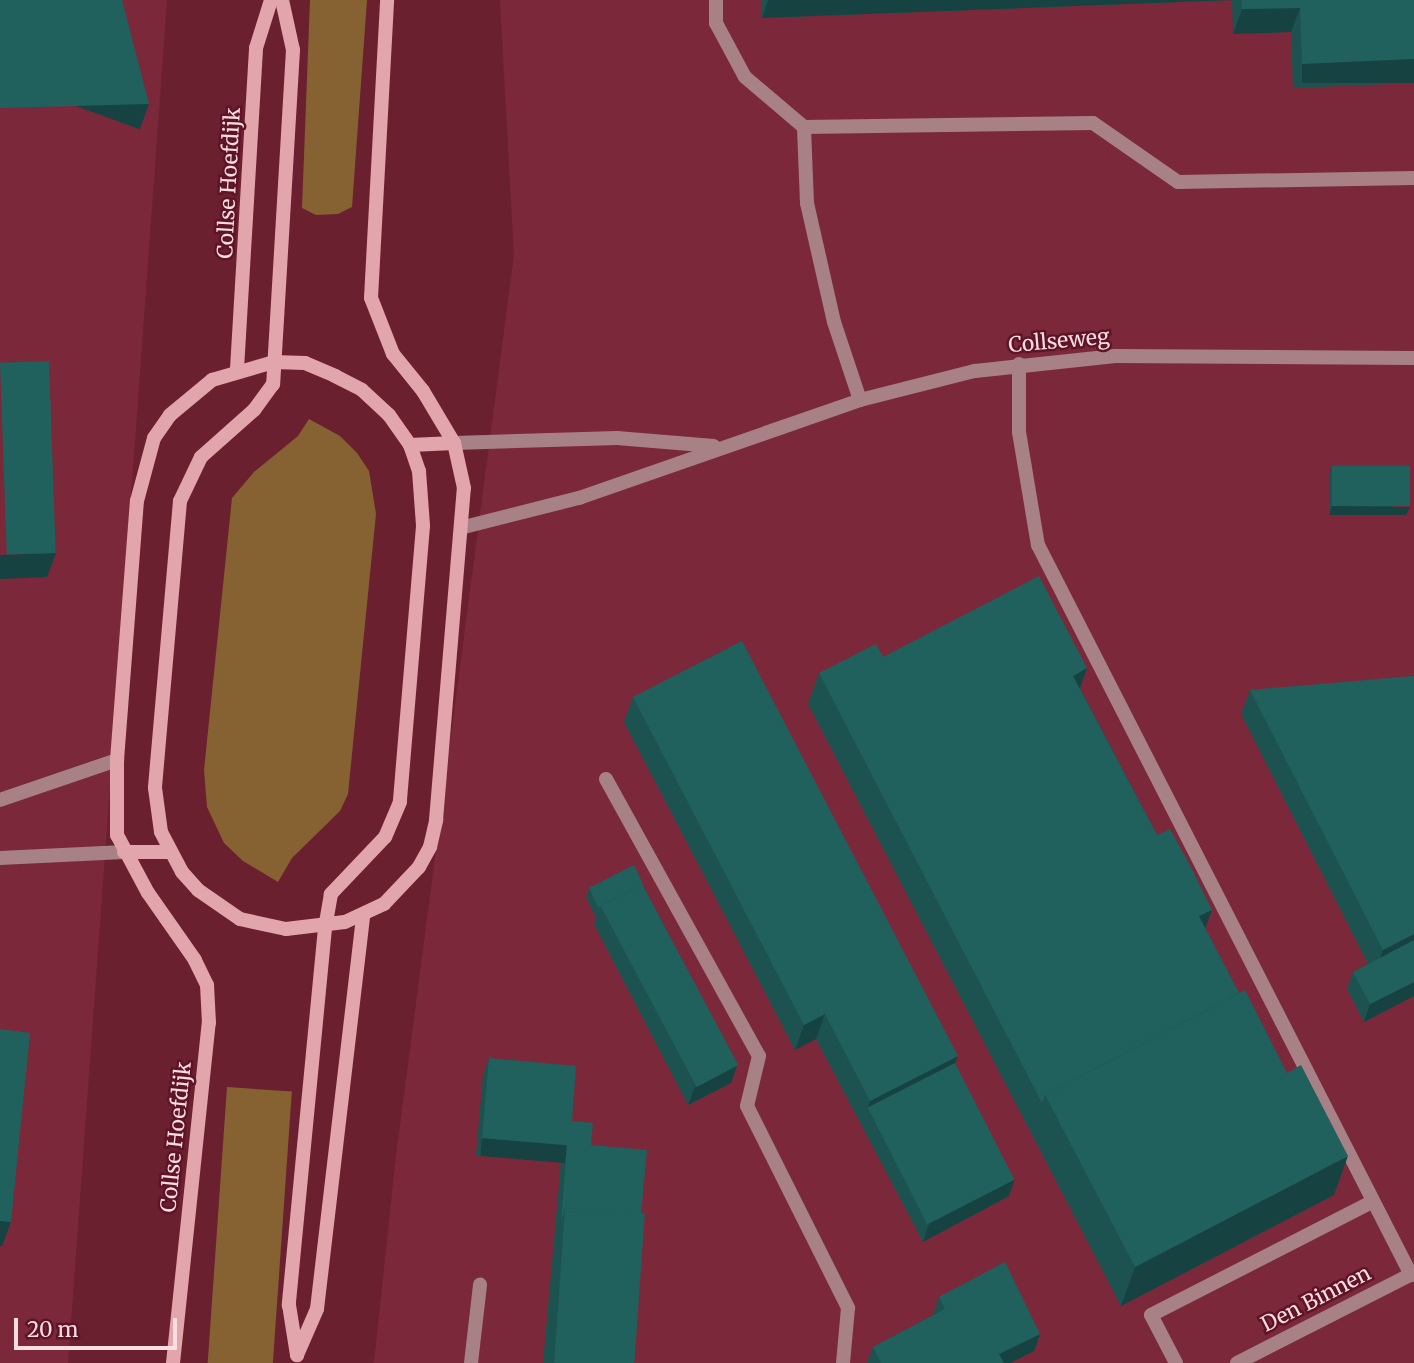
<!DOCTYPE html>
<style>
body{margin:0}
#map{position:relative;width:1414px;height:1363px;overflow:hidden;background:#6b2030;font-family:Merriweather,serif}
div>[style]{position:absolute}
.built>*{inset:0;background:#7b293a}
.green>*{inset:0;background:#866132;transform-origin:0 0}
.service>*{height:14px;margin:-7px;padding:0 7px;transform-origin:7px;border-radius:7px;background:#a78185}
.minor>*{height:14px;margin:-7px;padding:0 7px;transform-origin:7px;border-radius:7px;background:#a78185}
.tertiary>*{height:14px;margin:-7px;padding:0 7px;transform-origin:7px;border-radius:7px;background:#a78185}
.secondary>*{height:14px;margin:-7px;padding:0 7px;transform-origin:7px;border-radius:7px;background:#e2a5ac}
.wall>*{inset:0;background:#1c5350}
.shaded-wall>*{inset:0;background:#164341;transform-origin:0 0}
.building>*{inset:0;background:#20605d;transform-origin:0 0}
span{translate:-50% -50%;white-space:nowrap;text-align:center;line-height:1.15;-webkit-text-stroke:5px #5e1426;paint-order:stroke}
.street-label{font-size:21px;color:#fadee1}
.scale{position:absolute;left:14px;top:1318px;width:163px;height:32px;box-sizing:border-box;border:4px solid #fadee1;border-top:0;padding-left:9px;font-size:21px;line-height:24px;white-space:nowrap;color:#fadee1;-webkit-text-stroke:5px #5e1426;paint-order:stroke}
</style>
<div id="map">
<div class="built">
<div style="clip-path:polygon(0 0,167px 0,68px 1363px,0 1363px)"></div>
<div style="clip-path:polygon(500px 0,1414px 0,1414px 1363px,374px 1363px,396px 1156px,514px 255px)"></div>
</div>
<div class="green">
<div style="clip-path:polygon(310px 0,367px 0,352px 207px,338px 214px,316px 215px,302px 208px)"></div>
<div style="clip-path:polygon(309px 419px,340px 436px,357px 453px,369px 471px,376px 514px,348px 794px,340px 811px,292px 858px,278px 882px,243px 861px,224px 843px,207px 807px,204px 770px,232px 498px,254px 472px,298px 436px)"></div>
<div style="left:227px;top:1087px;width:65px;height:277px;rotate:4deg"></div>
</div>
<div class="service">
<div style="left:716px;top:0;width:23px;rotate:90deg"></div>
<div style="left:716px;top:23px;width:61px;rotate:61.8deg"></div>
<div style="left:745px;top:77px;width:77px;rotate:40.3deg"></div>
<div style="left:1019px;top:364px;width:68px;rotate:90deg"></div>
<div style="left:1019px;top:432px;width:115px;rotate:80.5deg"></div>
<div style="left:1038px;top:545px;width:820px;rotate:62.93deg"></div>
<div style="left:860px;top:400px;width:82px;rotate:-108.4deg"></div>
<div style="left:834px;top:322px;width:122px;rotate:-102.8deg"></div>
<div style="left:807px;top:203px;width:76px;rotate:-92.3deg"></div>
<div style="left:804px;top:127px;width:289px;rotate:-0.8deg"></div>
<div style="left:1093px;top:123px;width:103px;rotate:34.8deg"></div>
<div style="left:1178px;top:182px;width:236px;rotate:-1deg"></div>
<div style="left:606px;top:779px;width:316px;rotate:61.1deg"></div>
<div style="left:759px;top:1056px;width:51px;rotate:103.5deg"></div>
<div style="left:747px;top:1106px;width:226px;rotate:63.4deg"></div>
<div style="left:848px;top:1308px;width:55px;rotate:95.2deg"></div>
<div style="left:471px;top:1363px;width:79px;rotate:-83.4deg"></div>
<div style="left:1176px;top:1363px;width:54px;rotate:-117.5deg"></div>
<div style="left:1151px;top:1315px;width:248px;rotate:-27.1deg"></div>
</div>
<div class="minor">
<div style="left:0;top:800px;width:124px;rotate:-18.9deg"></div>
<div style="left:0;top:858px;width:124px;rotate:-2.8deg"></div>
<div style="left:1237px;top:1363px;width:199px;rotate:-27deg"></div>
</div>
<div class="tertiary">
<div style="left:454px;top:443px;width:163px;rotate:-1.8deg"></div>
<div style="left:617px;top:438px;width:97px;rotate:4.7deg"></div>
<div style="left:464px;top:527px;width:119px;rotate:-14.2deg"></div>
<div style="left:579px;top:498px;width:298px;rotate:-19.2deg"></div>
<div style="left:860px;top:400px;width:119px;rotate:-14.2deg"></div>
<div style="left:975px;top:371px;width:141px;rotate:-6.1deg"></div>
<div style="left:1115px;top:356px;width:299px;rotate:0.4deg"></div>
</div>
<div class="secondary">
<div style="left:282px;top:0;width:51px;rotate:77.6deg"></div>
<div style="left:293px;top:50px;width:335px;rotate:93.4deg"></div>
<div style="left:273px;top:384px;width:32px;rotate:126deg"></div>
<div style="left:254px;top:410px;width:71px;rotate:138.4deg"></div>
<div style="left:201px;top:457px;width:49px;rotate:115.5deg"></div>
<div style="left:180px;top:501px;width:288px;rotate:95deg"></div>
<div style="left:155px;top:788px;width:44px;rotate:82.2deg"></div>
<div style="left:161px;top:832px;width:45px;rotate:62.3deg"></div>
<div style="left:182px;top:872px;width:24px;rotate:48deg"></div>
<div style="left:198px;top:890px;width:51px;rotate:34.6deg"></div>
<div style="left:240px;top:919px;width:47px;rotate:12.3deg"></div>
<div style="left:286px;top:929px;width:59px;rotate:-6.8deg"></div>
<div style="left:345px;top:922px;width:43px;rotate:-24.8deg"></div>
<div style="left:384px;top:904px;width:51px;rotate:-46.6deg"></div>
<div style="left:419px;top:867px;width:23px;rotate:-61deg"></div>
<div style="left:430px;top:847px;width:28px;rotate:-77deg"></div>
<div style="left:436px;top:820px;width:333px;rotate:-85.2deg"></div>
<div style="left:464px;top:488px;width:46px;rotate:-102.5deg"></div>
<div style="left:454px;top:443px;width:61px;rotate:-120.8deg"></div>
<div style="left:423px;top:391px;width:48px;rotate:-129deg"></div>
<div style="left:393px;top:354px;width:60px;rotate:-111.4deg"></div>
<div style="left:371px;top:298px;width:298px;rotate:-86.9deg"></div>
<div style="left:237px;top:369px;width:322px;rotate:-86.6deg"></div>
<div style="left:256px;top:48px;width:50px;rotate:-72.6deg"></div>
<div style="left:410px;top:445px;width:44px;rotate:-2.6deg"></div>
<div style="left:124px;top:852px;width:45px"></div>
<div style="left:297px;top:1355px;width:50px;rotate:-66.5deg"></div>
<div style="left:317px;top:1309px;width:397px;rotate:-83.3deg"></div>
<div style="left:173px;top:1363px;width:342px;rotate:-84deg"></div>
<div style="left:209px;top:1023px;width:38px;rotate:-93deg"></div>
<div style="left:207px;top:985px;width:28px;rotate:-116deg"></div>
<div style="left:195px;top:960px;width:82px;rotate:-125deg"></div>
<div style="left:148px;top:893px;width:66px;rotate:-118.1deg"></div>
<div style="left:117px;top:835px;width:75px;rotate:-90deg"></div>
<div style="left:117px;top:760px;width:260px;rotate:-85.6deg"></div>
<div style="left:137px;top:501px;width:65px;rotate:-74.9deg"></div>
<div style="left:154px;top:438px;width:28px;rotate:-55deg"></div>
<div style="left:170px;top:415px;width:55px;rotate:-39.8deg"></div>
<div style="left:212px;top:380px;width:65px;rotate:-16.2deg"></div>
<div style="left:274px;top:362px;width:31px;rotate:2deg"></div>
<div style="left:305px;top:363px;width:33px;rotate:23deg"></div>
<div style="left:335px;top:376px;width:30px;rotate:27deg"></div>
<div style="left:362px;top:390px;width:37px;rotate:43deg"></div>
<div style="left:389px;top:415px;width:37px;rotate:55deg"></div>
<div style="left:410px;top:445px;width:28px;rotate:71deg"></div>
<div style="left:419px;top:471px;width:55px;rotate:85.8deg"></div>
<div style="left:423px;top:526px;width:277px;rotate:94.8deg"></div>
<div style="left:400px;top:802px;width:38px;rotate:113deg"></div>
<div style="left:385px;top:837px;width:79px;rotate:133.5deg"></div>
<div style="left:331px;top:894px;width:35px;rotate:100deg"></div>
<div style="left:325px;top:928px;width:379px;rotate:95.5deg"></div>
<div style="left:289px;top:1305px;width:51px;rotate:80.9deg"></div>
</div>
<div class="wall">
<div style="clip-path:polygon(761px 0,1414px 0,1414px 83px,1293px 88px,1291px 32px,1233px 34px,1232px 0,762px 18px)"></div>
<div style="clip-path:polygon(1332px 466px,1406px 515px,1329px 515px,1329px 475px)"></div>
<div style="clip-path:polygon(883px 657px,1087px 668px,1080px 688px,1157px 835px,1212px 910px,1205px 928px,1334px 1195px,1121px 1306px,808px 704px,819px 673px)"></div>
<div style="clip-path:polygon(1250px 690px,1414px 996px,1364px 1022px,1347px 989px,1353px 972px,1368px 964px,1241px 714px)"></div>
<div style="clip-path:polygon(633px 697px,955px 1063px,1009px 1196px,923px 1242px,816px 1039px,795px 1050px,624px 722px)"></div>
<div style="clip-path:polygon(644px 887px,737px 1066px,731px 1083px,688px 1105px,594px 924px,596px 918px,586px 897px,589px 888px)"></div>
<div style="clip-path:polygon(489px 1058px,572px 1121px,591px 1145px,641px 1214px,630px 1363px,543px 1363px,561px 1162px,476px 1155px,483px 1075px)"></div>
<div style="clip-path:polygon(939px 1297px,1040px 1334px,1034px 1351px,1010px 1363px,867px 1363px,873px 1347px,933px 1315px)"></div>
</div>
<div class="shaded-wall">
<div style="clip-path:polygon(768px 0,1232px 0,762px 18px)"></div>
<div style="clip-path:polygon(1300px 8px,1291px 32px,1233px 34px,1242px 9px)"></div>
<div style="left:1414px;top:59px;width:24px;height:112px;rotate:90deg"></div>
<div style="left:149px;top:104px;width:27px;height:149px;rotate:110deg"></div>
<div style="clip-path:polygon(1332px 506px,1410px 507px,1406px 515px,1329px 515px)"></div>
<div style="clip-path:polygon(56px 553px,47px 577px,0 579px,0 555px)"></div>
<div style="clip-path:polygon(1087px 668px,1076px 699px,1073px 676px)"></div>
<div style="clip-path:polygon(1212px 910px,1201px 940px,1199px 916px)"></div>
<div style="clip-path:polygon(1414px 934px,1414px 954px,1374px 975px,1383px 950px)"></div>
<div style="clip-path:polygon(1414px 982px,1414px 996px,1364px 1022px,1370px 1004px)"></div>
<div style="clip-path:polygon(825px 1014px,816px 1039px,795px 1050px,804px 1025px)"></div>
<div style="clip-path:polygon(958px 1056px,949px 1080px,868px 1108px,870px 1101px)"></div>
<div style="clip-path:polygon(737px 1066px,731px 1083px,688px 1105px,694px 1088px)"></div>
<div style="left:482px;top:1138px;width:85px;height:18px;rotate:5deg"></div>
<div style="clip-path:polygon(1348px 1156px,1334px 1195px,1121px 1306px,1135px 1267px)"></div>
<div style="clip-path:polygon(1015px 1179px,1009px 1196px,923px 1242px,929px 1224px)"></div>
<div style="clip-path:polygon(0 1221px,11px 1222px,2px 1246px,0 1246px)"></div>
<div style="clip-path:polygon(1040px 1334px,1034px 1351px,1010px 1363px,996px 1363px,999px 1354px)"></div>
</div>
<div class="building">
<div style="clip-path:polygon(0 0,122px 0,149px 104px,0 108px)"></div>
<div style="clip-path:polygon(1242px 0,1414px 0,1414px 59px,1302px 64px,1300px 8px,1242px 9px)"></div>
<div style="left:49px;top:361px;width:192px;height:49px;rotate:88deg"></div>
<div style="left:1332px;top:466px;width:78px;height:40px"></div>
<div style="clip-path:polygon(1039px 576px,1087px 668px,1073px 676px,1157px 835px,1170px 829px,1192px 869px,1212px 910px,1199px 916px,1239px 993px,1045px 1095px,1042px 1103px,819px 673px,876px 644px,883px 657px)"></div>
<div style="clip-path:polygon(742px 641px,958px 1056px,870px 1101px,825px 1014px,804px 1025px,633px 697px)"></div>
<div style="clip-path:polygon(1414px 676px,1414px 934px,1383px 950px,1250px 690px)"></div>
<div style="clip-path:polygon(634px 865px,644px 886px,642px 884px,600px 906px,599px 909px,589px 888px)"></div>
<div style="left:642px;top:884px;width:205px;height:47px;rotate:62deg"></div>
<div style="clip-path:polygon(1414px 940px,1414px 982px,1370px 1004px,1353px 972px)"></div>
<div style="clip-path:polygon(1245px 990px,1287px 1073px,1301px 1065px,1348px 1156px,1135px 1267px,1045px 1095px)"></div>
<div style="clip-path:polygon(0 1029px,30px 1033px,11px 1222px,0 1221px)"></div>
<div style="clip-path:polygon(489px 1058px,576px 1066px,572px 1121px,593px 1123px,591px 1145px,647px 1150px,641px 1214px,565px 1208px,561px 1221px,567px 1145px,482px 1138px)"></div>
<div style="left:955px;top:1063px;width:131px;height:98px;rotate:63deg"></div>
<div style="left:565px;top:1208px;width:80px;height:155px;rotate:4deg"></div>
<div style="clip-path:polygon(1005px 1262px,1040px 1334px,999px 1354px,1004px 1363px,881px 1363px,873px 1347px,945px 1309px,939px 1297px)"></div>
</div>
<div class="street-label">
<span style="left:229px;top:183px;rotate:-87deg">Collse Hoefdijk</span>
<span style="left:1059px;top:341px;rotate:-5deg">Collseweg</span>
<span style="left:176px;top:1137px;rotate:-84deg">Collse Hoefdijk</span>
<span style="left:1316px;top:1299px;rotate:-27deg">Den Binnen</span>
</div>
<div class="scale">20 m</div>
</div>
